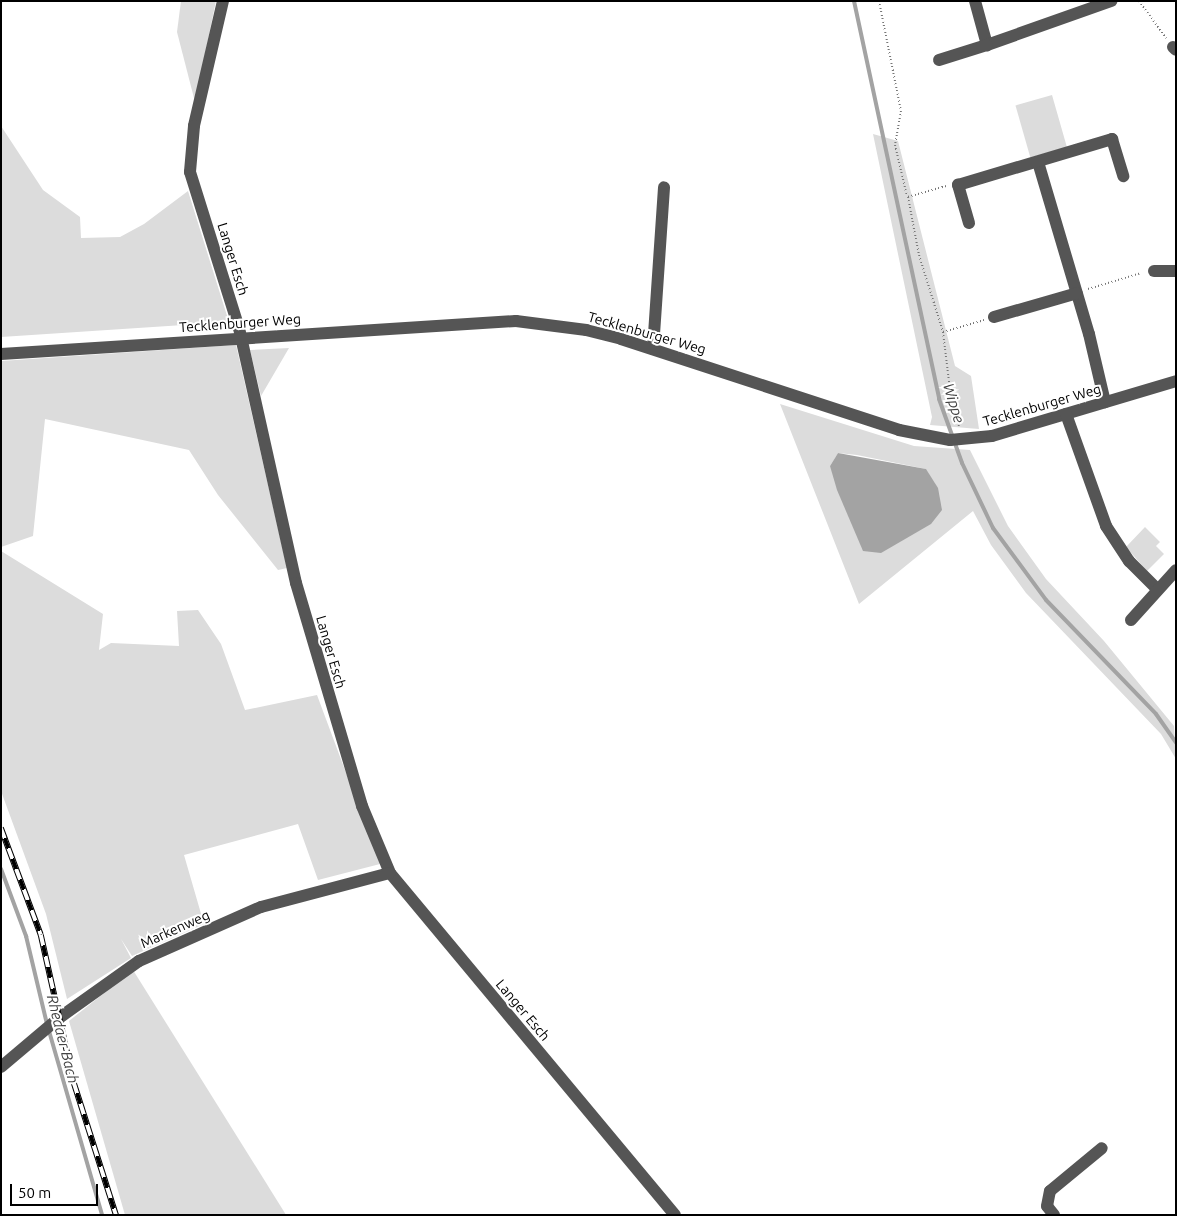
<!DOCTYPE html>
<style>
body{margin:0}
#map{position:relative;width:1177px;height:1216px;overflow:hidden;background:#fff;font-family:Ubuntu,sans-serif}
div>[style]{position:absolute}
.green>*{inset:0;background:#dcdcdc;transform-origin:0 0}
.water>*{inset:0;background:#a3a3a3}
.stream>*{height:4px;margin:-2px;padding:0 2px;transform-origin:2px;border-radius:2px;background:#a3a3a3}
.path>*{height:2px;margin-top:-1px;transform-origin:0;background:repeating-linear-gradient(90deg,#777 0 1px,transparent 0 3.5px)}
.minor>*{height:12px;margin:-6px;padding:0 6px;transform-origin:6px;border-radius:6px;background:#555}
.rail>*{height:5.5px;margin-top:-2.75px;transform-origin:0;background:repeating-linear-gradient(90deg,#fff 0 11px,#000 0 22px);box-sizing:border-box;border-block:1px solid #000}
span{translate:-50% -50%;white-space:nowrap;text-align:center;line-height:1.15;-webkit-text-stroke:4px #fff;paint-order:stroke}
.street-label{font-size:14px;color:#000}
.water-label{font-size:15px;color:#444;font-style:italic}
.frame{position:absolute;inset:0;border:2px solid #000;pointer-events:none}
.scale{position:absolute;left:10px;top:1184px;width:88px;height:22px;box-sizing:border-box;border:2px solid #000;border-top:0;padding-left:6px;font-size:15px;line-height:18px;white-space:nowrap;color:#000;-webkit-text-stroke:4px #fff;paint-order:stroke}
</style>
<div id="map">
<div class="green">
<div style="clip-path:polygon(181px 1px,216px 1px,195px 102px,177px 32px)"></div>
<div style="left:1052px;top:95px;width:54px;height:38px;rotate:74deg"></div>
<div style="clip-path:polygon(1px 126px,43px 190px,80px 217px,81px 238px,120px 237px,144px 224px,188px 191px,229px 322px,1px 337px)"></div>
<div style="clip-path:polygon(873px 134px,898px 141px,955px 366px,971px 376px,979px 429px,930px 425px,932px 417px)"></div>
<div style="clip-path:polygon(236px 345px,287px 568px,278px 570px,218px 495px,189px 450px,45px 419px,33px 536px,1px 547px,1px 361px)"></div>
<div style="clip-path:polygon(289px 348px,261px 396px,250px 350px)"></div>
<div style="clip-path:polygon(evenodd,780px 404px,914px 446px,970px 450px,1008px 526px,1046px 579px,1104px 641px,1174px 726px,1176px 759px,1161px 734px,1026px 593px,991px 545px,973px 511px,859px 604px,780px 404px,838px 453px,857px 455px,926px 469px,830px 466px,838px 453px)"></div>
<div style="clip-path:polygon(1145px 527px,1160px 542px,1156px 546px,1164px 554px,1147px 571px,1126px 547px)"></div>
<div style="clip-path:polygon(1px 551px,103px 614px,99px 650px,111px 643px,179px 646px,177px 611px,198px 610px,221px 644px,245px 710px,317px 695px,380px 864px,318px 880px,298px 824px,184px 855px,204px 924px,132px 956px,121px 939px,131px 958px,67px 999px,46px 914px,1px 791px)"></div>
<div style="clip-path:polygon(133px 970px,283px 1210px,286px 1215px,125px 1215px,69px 1021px)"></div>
</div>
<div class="water">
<div style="clip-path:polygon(838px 453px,926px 469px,938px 488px,942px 510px,931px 524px,881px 553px,863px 551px,837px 490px,830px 466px)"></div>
</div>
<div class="stream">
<div style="left:854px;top:1px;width:407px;rotate:77.9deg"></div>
<div style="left:939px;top:399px;width:68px;rotate:70.2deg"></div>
<div style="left:962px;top:463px;width:72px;rotate:64.5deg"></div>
<div style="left:993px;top:528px;width:89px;rotate:53.6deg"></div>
<div style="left:1046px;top:600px;width:158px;rotate:46deg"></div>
<div style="left:1156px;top:714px;width:35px;rotate:55deg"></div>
<div style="left:1px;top:869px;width:72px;rotate:69.5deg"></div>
<div style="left:26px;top:936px;width:90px;rotate:76.6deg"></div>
<div style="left:49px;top:1031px;width:191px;rotate:73.9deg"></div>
</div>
<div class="path">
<div style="left:879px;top:1px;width:112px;rotate:78.7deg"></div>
<div style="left:901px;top:111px;width:35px;rotate:100deg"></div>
<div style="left:895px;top:145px;width:52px;rotate:76.8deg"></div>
<div style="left:1139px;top:1px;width:46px;rotate:53.9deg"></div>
<div style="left:946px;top:186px;width:40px;rotate:164deg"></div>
<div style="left:908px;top:197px;width:59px;rotate:79.3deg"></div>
<div style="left:919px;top:255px;width:81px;rotate:72.7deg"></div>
<div style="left:943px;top:332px;width:66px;rotate:83.1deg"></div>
<div style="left:951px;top:398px;width:29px;rotate:74deg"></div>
<div style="left:1088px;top:289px;width:55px;rotate:-16.8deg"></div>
<div style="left:943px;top:332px;width:43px;rotate:-16.3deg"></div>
</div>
<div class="minor">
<div style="left:223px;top:1px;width:128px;rotate:103.1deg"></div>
<div style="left:194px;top:126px;width:46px;rotate:95deg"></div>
<div style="left:190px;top:172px;width:164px;rotate:72.6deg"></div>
<div style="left:239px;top:328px;width:261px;rotate:77.4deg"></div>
<div style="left:296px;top:583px;width:233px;rotate:73.5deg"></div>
<div style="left:362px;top:806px;width:73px;rotate:67.3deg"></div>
<div style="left:390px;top:873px;width:445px;rotate:50.2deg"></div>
<div style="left:975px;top:1px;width:46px;rotate:74.7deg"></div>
<div style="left:987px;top:45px;width:132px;rotate:-19.5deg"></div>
<div style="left:1173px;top:47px;width:4px;rotate:45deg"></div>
<div style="left:939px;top:60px;width:50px;rotate:-17.4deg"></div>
<div style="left:1038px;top:162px;width:179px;rotate:73.5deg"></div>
<div style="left:1089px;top:334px;width:70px;rotate:76.8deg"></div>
<div style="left:969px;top:223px;width:40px;rotate:-106deg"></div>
<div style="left:958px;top:185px;width:161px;rotate:-16.6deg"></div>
<div style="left:1112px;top:139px;width:39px;rotate:73deg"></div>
<div style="left:1154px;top:271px;width:22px"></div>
<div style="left:994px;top:317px;width:86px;rotate:-16.1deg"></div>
<div style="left:653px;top:349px;width:162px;rotate:-86.1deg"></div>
<div style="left:1px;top:354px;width:516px;rotate:-3.67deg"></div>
<div style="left:516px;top:321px;width:71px;rotate:7.3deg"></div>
<div style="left:586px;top:330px;width:36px;rotate:14deg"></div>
<div style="left:621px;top:339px;width:293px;rotate:18.1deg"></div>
<div style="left:899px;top:430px;width:52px;rotate:11.1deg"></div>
<div style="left:950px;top:440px;width:42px;rotate:-5.4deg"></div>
<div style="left:992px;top:436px;width:192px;rotate:-16.6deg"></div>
<div style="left:1066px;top:414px;width:119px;rotate:70.3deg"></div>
<div style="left:1106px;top:526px;width:42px;rotate:56.7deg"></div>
<div style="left:1129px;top:561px;width:40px;rotate:45deg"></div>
<div style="left:1131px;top:620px;width:67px;rotate:-48deg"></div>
<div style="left:1px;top:1067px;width:76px;rotate:-40.2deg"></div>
<div style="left:59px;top:1018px;width:98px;rotate:-35.5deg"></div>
<div style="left:139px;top:961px;width:133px;rotate:-23.9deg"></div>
<div style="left:261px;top:907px;width:133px;rotate:-14.8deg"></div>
<div style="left:1054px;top:1215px;width:11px;rotate:-128deg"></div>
<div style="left:1047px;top:1206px;width:15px;rotate:-79deg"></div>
<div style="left:1050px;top:1191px;width:67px;rotate:-39.6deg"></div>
</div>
<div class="rail">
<div style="left:1px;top:828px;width:114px;rotate:69.5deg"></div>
<div style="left:41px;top:935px;width:152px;rotate:77.4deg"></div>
<div style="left:74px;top:1083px;width:139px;rotate:72.3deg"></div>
</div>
<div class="street-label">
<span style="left:233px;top:259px;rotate:73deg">Langer Esch</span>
<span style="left:240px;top:323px;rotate:-4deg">Tecklenburger Weg</span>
<span style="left:647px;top:333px;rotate:16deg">Tecklenburger Weg</span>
<span style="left:1042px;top:405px;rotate:-16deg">Tecklenburger Weg</span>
<span style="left:331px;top:652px;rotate:74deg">Langer Esch</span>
<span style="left:175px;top:929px;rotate:-24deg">Markenweg</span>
<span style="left:523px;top:1010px;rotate:50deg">Langer Esch</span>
</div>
<div class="water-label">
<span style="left:954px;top:403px;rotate:73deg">Wippe</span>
<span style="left:63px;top:1039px;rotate:76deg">Rhedaer Bach</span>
</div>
<div class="frame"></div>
<div class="scale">50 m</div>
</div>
